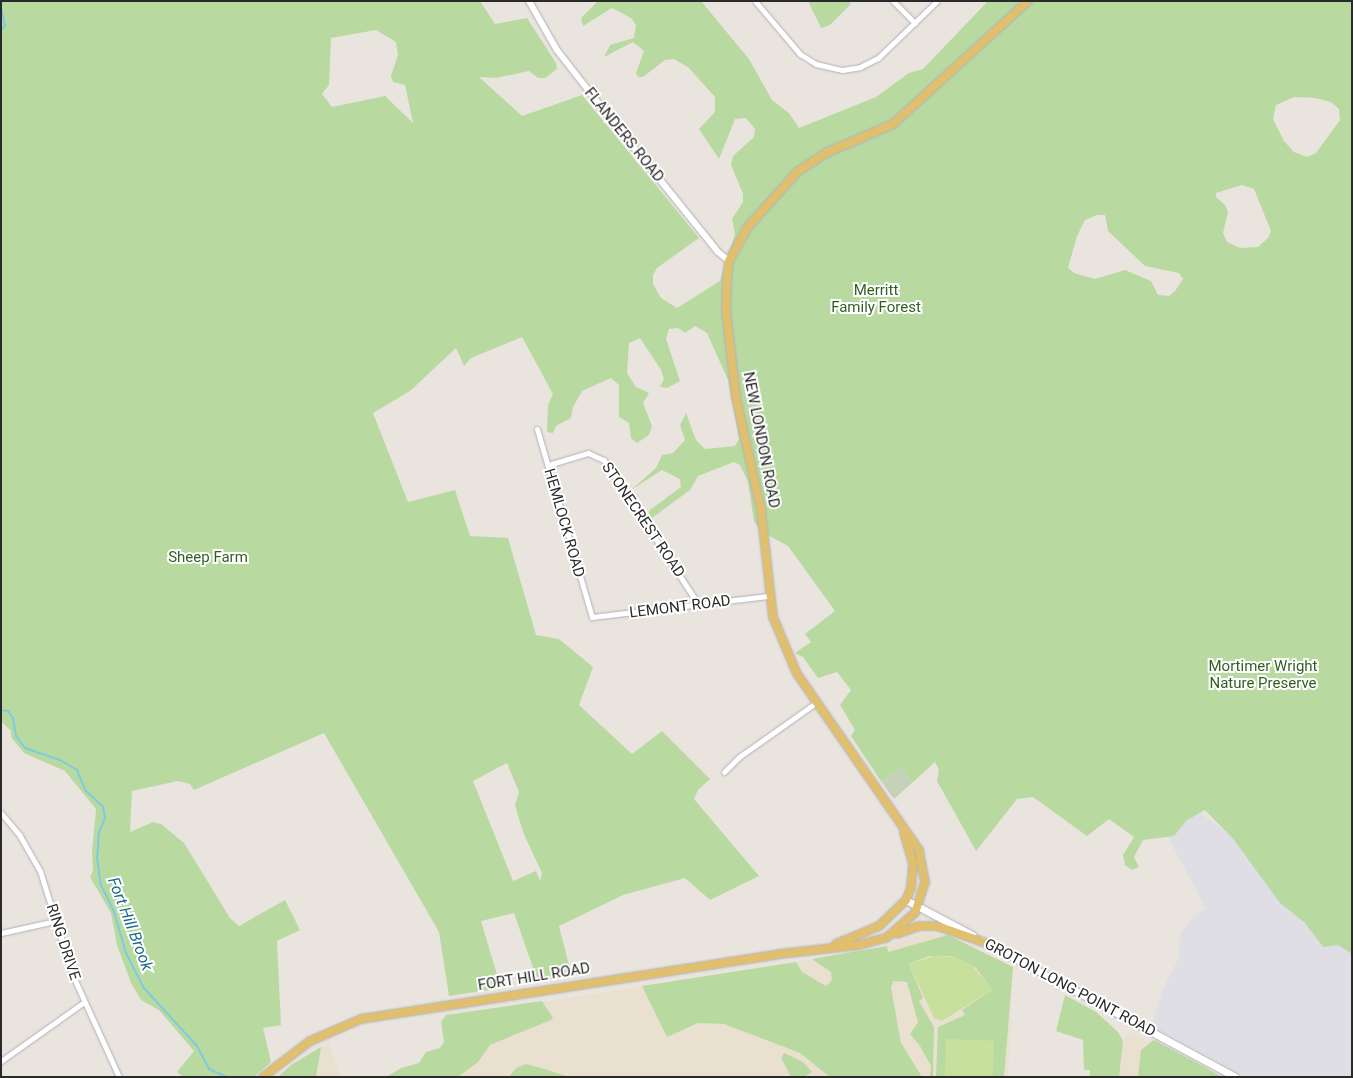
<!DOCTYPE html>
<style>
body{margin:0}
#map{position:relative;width:1353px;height:1078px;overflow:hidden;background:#eae4de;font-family:Roboto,sans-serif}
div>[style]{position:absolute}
.industrial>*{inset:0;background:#dfdee4}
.education>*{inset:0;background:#eae0d0}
.green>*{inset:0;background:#b8daa1}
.cemetery>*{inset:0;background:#c6d2b7}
.pitch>*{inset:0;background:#c8e09e;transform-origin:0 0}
.stream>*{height:2px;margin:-1px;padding:0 1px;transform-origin:1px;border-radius:1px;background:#7ecbe0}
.roads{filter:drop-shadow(0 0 1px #afb1b9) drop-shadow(0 0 1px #afb1b9)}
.minor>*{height:5px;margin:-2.5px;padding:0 2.5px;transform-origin:2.5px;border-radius:2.5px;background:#fff}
.tertiary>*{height:6px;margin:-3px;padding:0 3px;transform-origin:3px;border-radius:3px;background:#fff}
.secondary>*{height:7px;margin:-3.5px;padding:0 3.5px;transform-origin:3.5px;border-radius:3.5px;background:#fff}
.primary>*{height:8px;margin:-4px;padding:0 4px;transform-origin:4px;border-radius:4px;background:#e0bf6e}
span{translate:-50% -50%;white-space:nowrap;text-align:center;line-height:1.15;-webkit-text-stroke:4px #fff;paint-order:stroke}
.street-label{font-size:15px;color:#2a2a2a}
.park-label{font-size:15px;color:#335f23}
.water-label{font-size:16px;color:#1e6b8b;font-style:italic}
.frame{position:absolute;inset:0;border:2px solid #2a2a2a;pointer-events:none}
</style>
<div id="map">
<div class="industrial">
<div style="clip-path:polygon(1194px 809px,1220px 827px,1352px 954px,1352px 1077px,1247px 1077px,1152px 1026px,1162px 991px,1180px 956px,1179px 944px,1182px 931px,1195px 915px,1206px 909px,1160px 822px)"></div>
</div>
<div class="education">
<div style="clip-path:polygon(921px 934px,944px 935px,1013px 967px,1008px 1077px,399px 1077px,529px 1004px,874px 950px)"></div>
<div style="clip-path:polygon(1096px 1012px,1118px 1032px,1123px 1041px,1132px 1032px,1148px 1042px,1154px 1040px,1222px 1077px,1095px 1077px)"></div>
<div style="clip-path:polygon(329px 1043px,341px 1077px,278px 1077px,291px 1065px)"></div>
</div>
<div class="green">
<div style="clip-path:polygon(evenodd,1px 1px,480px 1px,495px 24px,527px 18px,556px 63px,557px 69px,545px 78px,538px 78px,529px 71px,496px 78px,479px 77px,522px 116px,582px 95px,699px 238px,657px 268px,653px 275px,653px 284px,661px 298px,677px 308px,720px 281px,735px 234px,732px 219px,743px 202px,743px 194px,731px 165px,733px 156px,754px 137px,755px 129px,746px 118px,735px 119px,719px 159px,699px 129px,715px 112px,715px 97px,689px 68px,674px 59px,665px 60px,643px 77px,638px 77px,636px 73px,644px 51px,633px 42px,604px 57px,610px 45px,634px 38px,636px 25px,631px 18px,612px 8px,583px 26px,581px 18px,598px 1px,701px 1px,749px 59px,772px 100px,789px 113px,799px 128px,876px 97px,909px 73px,923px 69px,988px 1px,1352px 1px,1352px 954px,1338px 945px,1323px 947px,1305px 923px,1280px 903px,1234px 840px,1205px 810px,1187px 820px,1174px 836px,1143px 840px,1134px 857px,1139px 867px,1132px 870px,1125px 865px,1123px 855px,1134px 837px,1109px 819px,1087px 836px,1033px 797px,1017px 799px,976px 851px,937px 781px,939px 770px,935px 762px,912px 783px,902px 768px,881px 781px,851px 736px,855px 730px,840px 705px,851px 690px,837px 672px,818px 678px,803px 657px,795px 653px,811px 642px,805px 634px,835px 611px,788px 546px,760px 531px,754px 521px,748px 482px,740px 465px,734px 462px,698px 476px,690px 490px,652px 518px,648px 516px,650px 510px,681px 487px,680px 479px,662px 470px,631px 490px,656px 468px,662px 455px,673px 453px,685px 440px,680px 425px,686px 413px,696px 440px,705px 449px,735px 446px,739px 439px,728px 380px,707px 333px,695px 326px,685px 333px,678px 328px,669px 329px,666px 339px,680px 381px,667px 388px,660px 387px,664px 379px,661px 370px,640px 338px,629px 343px,627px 373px,636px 387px,649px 393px,643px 403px,652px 426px,649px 435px,637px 443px,631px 438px,629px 423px,619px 417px,619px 385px,611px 378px,582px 391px,573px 407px,571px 418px,556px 426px,553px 433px,547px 432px,548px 405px,553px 394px,522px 337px,471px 358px,464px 366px,456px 348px,410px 391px,373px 413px,408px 502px,455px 490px,470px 536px,508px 538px,536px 635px,559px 639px,593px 667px,579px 705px,632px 754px,662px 731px,710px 779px,698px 790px,694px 799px,759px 876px,710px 900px,685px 878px,623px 895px,559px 926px,572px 977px,538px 982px,514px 913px,481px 921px,501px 988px,449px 996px,439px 932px,324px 733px,194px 790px,190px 784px,178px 781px,132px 791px,130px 832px,153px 822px,161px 824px,184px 843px,230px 918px,239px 926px,285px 900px,300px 930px,277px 941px,281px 1025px,263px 1028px,271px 1062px,254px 1077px,183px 1077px,177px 1072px,194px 1051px,159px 1010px,141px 1000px,131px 983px,117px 945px,111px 913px,90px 877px,93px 871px,92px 852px,96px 809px,65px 771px,24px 753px,11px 737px,11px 731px,1px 721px,1px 1px,376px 30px,396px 42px,398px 55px,391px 76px,393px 82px,405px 85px,413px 123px,385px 96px,332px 107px,322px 94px,329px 85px,331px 38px,376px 30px,1px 1px,1294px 97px,1315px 98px,1331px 102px,1339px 109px,1340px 120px,1316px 153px,1307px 157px,1294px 152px,1284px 141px,1273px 119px,1276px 105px,1294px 97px,1px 1px,1242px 185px,1254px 189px,1271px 231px,1268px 238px,1258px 247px,1240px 248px,1227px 242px,1223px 233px,1228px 212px,1225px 205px,1216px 197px,1216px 193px,1242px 185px,1px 1px,1097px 215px,1105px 215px,1108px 231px,1145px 266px,1179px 273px,1183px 279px,1175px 291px,1169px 296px,1158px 295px,1151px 281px,1125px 270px,1095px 279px,1074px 273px,1068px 268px,1077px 236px,1085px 220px,1097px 215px,1px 1px,507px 763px,519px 792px,515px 805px,523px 832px,542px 873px,540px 881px,536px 871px,513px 881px,473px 781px,507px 763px)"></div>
<div style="clip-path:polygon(808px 1px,849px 1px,851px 4px,830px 25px,821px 28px)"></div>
<div style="clip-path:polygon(948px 935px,1013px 967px,1004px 1077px,936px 1077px,938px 1027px,965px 1015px,962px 1010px,992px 990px,976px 968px,951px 956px,929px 956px,909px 964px,923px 998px,919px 1001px,934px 1027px,933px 1077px,930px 1077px,931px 1066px,920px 1046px,910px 1034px,918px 1022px,907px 982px,893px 981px,891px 988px,901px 1043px,922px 1077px,830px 1077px,800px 1053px,724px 1024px,698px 1023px,667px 1037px,642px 986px,796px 962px,802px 972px,826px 986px,832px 980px,831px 972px,812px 959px,887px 946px,888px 952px)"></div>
<div style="clip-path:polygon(1065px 995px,1096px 1012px,1118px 1032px,1123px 1041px,1119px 1077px,1090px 1077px,1090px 1070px,1084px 1070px,1083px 1040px,1056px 1031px)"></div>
<div style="clip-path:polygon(542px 1001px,553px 1018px,551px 1020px,490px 1045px,478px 1062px,458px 1077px,386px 1077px,401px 1068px,419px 1063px,426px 1052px,440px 1048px,444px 1042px,441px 1022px,446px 1015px)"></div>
<div style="clip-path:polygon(1154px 1040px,1201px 1065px,1222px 1077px,1138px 1077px,1141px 1050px)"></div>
<div style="clip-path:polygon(321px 1047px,316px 1077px,278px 1077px,291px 1065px)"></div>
<div style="clip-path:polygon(784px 1053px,803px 1062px,812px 1072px,804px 1077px,791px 1077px,781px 1058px)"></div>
<div style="clip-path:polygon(526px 1064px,541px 1068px,569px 1077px,509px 1077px,516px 1068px)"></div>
</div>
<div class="cemetery">
<div style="clip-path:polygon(902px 768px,912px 783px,894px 799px,881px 781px)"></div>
</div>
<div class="pitch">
<div style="clip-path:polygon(937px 955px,958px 958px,971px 964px,992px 990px,942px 1021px,934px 1018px,909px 964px)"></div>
<div style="left:946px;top:1039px;width:48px;height:38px;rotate:2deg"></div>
</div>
<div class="stream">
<div style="left:1px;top:3px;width:2px;rotate:-63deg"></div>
<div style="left:1px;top:7px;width:19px;rotate:78deg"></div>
<div style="left:5px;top:26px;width:6px;rotate:135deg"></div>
<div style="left:1px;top:710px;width:7px;rotate:8deg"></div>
<div style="left:8px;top:711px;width:9px;rotate:54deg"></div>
<div style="left:13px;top:718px;width:18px;rotate:81deg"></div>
<div style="left:16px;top:736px;width:15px;rotate:53deg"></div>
<div style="left:25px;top:748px;width:37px;rotate:19deg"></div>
<div style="left:60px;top:760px;width:20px;rotate:30deg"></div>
<div style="left:77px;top:770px;width:22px;rotate:68deg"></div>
<div style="left:85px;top:790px;width:25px;rotate:43deg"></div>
<div style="left:103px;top:807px;width:11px;rotate:80deg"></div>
<div style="left:105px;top:818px;width:15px;rotate:113deg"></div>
<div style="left:99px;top:832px;width:26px;rotate:94deg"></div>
<div style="left:97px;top:858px;width:27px;rotate:82deg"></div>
<div style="left:101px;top:885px;width:30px;rotate:64deg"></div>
<div style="left:114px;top:912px;width:43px;rotate:73.7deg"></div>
<div style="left:126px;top:953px;width:38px;rotate:63deg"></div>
<div style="left:143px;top:987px;width:80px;rotate:47.5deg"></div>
<div style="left:197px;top:1046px;width:26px;rotate:62deg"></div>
<div style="left:209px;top:1069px;width:20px;rotate:24deg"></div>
</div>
<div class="roads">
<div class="minor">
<div style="left:755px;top:1px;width:70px;rotate:49.7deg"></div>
<div style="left:800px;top:54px;width:19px;rotate:32deg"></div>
<div style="left:816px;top:64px;width:27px;rotate:13deg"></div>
<div style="left:842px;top:70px;width:18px;rotate:-9deg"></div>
<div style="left:860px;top:67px;width:20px;rotate:-27deg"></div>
<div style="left:878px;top:58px;width:82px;rotate:-44deg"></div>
<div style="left:893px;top:1px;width:31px;rotate:45deg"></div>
<div style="left:537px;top:429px;width:196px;rotate:73.7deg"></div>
<div style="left:592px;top:617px;width:177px;rotate:-6.8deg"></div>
<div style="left:548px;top:465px;width:42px;rotate:-16.7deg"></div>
<div style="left:588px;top:453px;width:17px;rotate:24deg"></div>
<div style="left:604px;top:460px;width:173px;rotate:56.8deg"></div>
<div style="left:724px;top:772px;width:21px;rotate:-45deg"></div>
<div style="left:739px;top:757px;width:95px;rotate:-35.2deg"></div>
<div style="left:1px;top:813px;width:30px;rotate:50deg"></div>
<div style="left:20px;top:836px;width:40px;rotate:60.3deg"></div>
<div style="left:40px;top:871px;width:110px;rotate:72.6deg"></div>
<div style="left:73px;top:976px;width:111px;rotate:65.5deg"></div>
<div style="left:1px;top:933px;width:55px;rotate:-12.5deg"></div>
<div style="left:1px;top:1061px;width:102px;rotate:-35.4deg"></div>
</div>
<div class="tertiary">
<div style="left:529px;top:1px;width:56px;rotate:60.3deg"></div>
<div style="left:557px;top:50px;width:62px;rotate:52.2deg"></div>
<div style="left:595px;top:99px;width:196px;rotate:51.2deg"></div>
<div style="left:718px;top:252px;width:14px;rotate:39deg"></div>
</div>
<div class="secondary">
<div style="left:906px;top:900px;width:75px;rotate:27.9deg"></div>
<div style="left:981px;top:940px;width:289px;rotate:28.3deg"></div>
</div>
<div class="primary">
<div style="left:897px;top:934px;width:23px;rotate:-20deg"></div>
<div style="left:919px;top:926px;width:18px"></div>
<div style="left:937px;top:926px;width:52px;rotate:19.1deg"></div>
<div style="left:836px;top:944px;width:47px;rotate:-22.7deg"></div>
<div style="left:879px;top:926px;width:37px;rotate:-44deg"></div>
<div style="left:906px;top:900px;width:13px;rotate:-67deg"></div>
<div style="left:911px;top:888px;width:24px;rotate:-85deg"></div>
<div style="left:913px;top:864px;width:32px;rotate:-106deg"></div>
<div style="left:263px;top:1077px;width:59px;rotate:-37.5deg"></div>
<div style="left:310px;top:1041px;width:56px;rotate:-23.3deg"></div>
<div style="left:361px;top:1019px;width:423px;rotate:-8.8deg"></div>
<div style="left:779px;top:954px;width:81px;rotate:-6.4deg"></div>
<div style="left:859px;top:945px;width:28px;rotate:-15deg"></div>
<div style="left:886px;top:938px;width:38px;rotate:-41deg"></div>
<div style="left:915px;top:913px;width:33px;rotate:-72deg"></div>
<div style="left:925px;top:882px;width:33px;rotate:-101deg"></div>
<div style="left:919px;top:850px;width:214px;rotate:-124.7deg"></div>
<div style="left:797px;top:674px;width:62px;rotate:-112.8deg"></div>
<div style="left:773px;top:617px;width:108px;rotate:-96.4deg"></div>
<div style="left:761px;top:510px;width:116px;rotate:-102.5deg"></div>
<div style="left:736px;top:397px;width:87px;rotate:-96.6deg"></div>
<div style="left:726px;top:311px;width:35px;rotate:-88deg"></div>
<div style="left:727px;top:276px;width:15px;rotate:-82deg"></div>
<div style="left:729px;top:261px;width:38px;rotate:-61deg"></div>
<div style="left:747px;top:228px;width:75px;rotate:-48.2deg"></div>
<div style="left:797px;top:172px;width:35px;rotate:-33deg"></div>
<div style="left:826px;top:153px;width:73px;rotate:-23.4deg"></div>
<div style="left:893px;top:124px;width:183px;rotate:-42.3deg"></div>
</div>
</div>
<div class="street-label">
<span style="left:624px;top:135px;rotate:51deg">FLANDERS ROAD</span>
<span style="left:761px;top:440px;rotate:79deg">NEW LONDON ROAD</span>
<span style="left:643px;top:520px;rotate:56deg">STONECREST ROAD</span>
<span style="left:564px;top:523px;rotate:74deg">HEMLOCK ROAD</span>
<span style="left:680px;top:607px;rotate:-7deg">LEMONT ROAD</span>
<span style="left:63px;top:942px;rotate:72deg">RING DRIVE</span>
<span style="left:534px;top:977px;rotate:-9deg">FORT HILL ROAD</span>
<span style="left:1070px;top:988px;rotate:28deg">GROTON LONG POINT ROAD</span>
</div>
<div class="park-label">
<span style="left:876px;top:299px">Merritt<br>Family Forest</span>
<span style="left:208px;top:558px">Sheep Farm</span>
<span style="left:1263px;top:675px">Mortimer Wright<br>Nature Preserve</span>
</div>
<div class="water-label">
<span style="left:130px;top:924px;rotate:69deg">Fort Hill Brook</span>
</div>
<div class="frame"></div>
</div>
